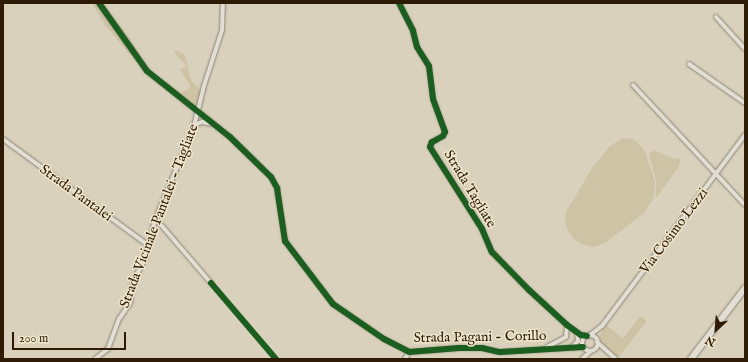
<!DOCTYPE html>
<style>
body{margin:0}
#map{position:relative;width:748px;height:362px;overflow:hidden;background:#d9d1bc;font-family:"IM FELL English",serif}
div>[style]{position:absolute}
.green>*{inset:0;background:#cfc3a5}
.roads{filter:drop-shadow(0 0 1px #8d8577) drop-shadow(0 0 1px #8d8577)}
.minor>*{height:4px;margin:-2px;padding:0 2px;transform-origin:2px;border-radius:2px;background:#e2ded3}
.minor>.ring{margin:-2px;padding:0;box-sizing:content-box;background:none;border:4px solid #e2ded3;border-radius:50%}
.secondary>*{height:5.5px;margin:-2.75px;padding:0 2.75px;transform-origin:2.75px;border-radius:2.75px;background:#e2ded3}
.cycleway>*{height:6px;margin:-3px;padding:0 3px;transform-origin:3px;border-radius:3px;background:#1b5e20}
span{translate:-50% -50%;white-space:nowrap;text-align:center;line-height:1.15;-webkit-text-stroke:3px #efe5cb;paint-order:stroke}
.street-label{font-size:14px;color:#2e1b06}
.frame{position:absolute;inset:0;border:4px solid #2e1b06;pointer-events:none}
.north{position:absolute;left:696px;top:310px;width:40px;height:40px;-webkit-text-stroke:3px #efe5cb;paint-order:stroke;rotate:206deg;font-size:11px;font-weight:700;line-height:16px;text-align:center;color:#2e1b06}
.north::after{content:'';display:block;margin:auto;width:14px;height:18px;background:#2e1b06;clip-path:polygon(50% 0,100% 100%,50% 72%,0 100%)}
.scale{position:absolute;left:12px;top:332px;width:114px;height:18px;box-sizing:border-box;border:2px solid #2e1b06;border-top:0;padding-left:5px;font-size:12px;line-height:14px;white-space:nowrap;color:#2e1b06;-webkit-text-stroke:3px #efe5cb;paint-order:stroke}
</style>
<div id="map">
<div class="green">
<div style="clip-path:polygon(92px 3px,97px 3px,154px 79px,148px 75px,133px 55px,131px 56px,104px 24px)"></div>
<div style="clip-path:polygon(100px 3px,103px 3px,129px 37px,150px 70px,181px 93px,191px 87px,180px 69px,185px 68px,186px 65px,174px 53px,176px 50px,185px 55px,191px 80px,201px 91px,196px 109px,147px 70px)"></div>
<div style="clip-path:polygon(623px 138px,635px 140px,645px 151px,655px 182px,654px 197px,644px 213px,605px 243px,594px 247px,581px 244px,573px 238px,567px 229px,565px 222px,566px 212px,592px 168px,610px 146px)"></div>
<div style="clip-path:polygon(654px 150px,674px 159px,681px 158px,678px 168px,656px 198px,656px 181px,649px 154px)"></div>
<div style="clip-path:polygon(640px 316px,647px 321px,618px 358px,602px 346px,599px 338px,602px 331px,606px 325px,623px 338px)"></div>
</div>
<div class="roads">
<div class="minor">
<div style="left:99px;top:3px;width:83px;rotate:54.8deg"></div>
<div style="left:147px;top:71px;width:106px;rotate:38.5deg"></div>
<div style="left:230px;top:137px;width:57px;rotate:44.3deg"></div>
<div style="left:271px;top:177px;width:13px;rotate:61deg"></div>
<div style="left:277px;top:188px;width:54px;rotate:81.4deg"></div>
<div style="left:285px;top:241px;width:79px;rotate:52.7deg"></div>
<div style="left:333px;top:304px;width:62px;rotate:34.5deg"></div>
<div style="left:384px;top:339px;width:28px;rotate:27deg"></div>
<div style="left:409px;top:352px;width:50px;rotate:-4.6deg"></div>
<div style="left:459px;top:348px;width:23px"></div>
<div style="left:482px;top:348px;width:18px;rotate:13deg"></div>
<div style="left:500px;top:352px;width:83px;rotate:-3.4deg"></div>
<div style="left:399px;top:3px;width:31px;rotate:63deg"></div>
<div style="left:413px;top:31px;width:16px;rotate:76deg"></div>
<div style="left:417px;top:47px;width:22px;rotate:58deg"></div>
<div style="left:429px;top:66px;width:33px;rotate:83deg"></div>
<div style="left:433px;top:99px;width:35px;rotate:70deg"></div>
<div style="left:445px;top:132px;width:4px;rotate:117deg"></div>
<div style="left:443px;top:136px;width:13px;rotate:151deg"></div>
<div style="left:432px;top:142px;width:5px;rotate:112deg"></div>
<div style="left:430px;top:147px;width:97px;rotate:57.6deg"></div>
<div style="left:482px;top:229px;width:25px;rotate:67deg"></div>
<div style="left:492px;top:252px;width:53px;rotate:45.8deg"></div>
<div style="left:529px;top:290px;width:52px;rotate:42.6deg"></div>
<div style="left:567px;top:325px;width:17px;rotate:36deg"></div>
<div style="left:581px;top:335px;width:6px;rotate:9deg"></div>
<div style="left:716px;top:17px;width:43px;rotate:47.8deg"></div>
<div style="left:689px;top:64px;width:68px;rotate:34.9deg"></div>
<div style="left:633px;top:85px;width:164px;rotate:47deg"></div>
<div style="left:194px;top:125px;width:9px;rotate:-21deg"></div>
<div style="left:202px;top:122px;width:10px;rotate:11deg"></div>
<div style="left:3px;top:139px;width:181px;rotate:36.2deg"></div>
<div style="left:156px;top:219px;width:84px;rotate:49.3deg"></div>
<div class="ring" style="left:582px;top:335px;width:12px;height:12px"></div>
<div style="left:589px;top:336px;width:16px;rotate:-38deg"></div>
<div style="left:602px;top:326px;width:239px;rotate:-53.2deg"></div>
<div style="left:597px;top:342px;width:25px;rotate:42deg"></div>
<div style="left:547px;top:347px;width:21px;rotate:-28deg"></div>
<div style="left:566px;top:337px;width:11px;rotate:-85deg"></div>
<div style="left:572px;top:347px;width:8px;rotate:-45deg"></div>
<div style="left:578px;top:341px;width:8px;rotate:-97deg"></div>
<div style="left:95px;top:359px;width:16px;rotate:-38deg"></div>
<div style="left:108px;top:349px;width:32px;rotate:-70deg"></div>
<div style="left:119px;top:319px;width:19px;rotate:-55deg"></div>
<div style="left:130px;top:303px;width:21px;rotate:-82deg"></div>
<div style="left:133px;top:282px;width:29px;rotate:-63deg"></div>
<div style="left:146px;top:256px;width:34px;rotate:-76deg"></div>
<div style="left:154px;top:223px;width:105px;rotate:-67.6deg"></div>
<div style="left:194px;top:126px;width:38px;rotate:-76deg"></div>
<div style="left:203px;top:89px;width:62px;rotate:-72.1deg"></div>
<div style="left:222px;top:30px;width:27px;rotate:-88deg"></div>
<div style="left:405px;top:359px;width:8px;rotate:-60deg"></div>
<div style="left:582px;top:359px;width:12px;rotate:-42deg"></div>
</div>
<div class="secondary">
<div style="left:691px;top:359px;width:89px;rotate:-52.7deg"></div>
</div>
</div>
<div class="cycleway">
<div style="left:99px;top:3px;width:83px;rotate:54.8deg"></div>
<div style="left:147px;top:71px;width:106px;rotate:38.5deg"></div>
<div style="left:230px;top:137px;width:57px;rotate:44.3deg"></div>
<div style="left:271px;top:177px;width:13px;rotate:61deg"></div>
<div style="left:277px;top:188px;width:54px;rotate:81.4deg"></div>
<div style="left:285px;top:241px;width:79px;rotate:52.7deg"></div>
<div style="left:333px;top:304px;width:62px;rotate:34.5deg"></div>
<div style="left:384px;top:339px;width:28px;rotate:27deg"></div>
<div style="left:409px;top:352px;width:50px;rotate:-4.6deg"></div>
<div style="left:459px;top:348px;width:23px"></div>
<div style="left:482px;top:348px;width:18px;rotate:13deg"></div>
<div style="left:500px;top:352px;width:83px;rotate:-3.4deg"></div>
<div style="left:399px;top:3px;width:31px;rotate:63deg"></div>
<div style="left:413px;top:31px;width:16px;rotate:76deg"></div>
<div style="left:417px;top:47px;width:22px;rotate:58deg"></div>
<div style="left:429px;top:66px;width:33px;rotate:83deg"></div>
<div style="left:433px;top:99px;width:35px;rotate:70deg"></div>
<div style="left:445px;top:132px;width:4px;rotate:117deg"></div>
<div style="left:443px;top:136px;width:13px;rotate:151deg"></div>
<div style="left:432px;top:142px;width:5px;rotate:112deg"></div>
<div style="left:430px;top:147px;width:97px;rotate:57.6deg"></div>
<div style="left:482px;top:229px;width:25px;rotate:67deg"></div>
<div style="left:492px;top:252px;width:53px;rotate:45.8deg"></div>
<div style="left:529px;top:290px;width:52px;rotate:42.6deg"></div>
<div style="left:567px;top:325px;width:17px;rotate:36deg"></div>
<div style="left:581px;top:335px;width:6px;rotate:9deg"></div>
<div style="left:211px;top:283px;width:100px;rotate:49.5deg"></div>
</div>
<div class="street-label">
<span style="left:470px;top:189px;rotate:59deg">Strada Tagliate</span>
<span style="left:76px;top:193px;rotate:36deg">Strada Pantalei</span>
<span style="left:159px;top:216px;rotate:-69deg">Strada Vicinale Pantalei - Tagliate</span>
<span style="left:674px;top:231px;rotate:-53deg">Via Cosimo Lezzi</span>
<span style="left:480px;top:337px;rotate:-1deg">Strada Pagani - Corillo</span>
</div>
<div class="frame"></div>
<div class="north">N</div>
<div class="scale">200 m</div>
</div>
